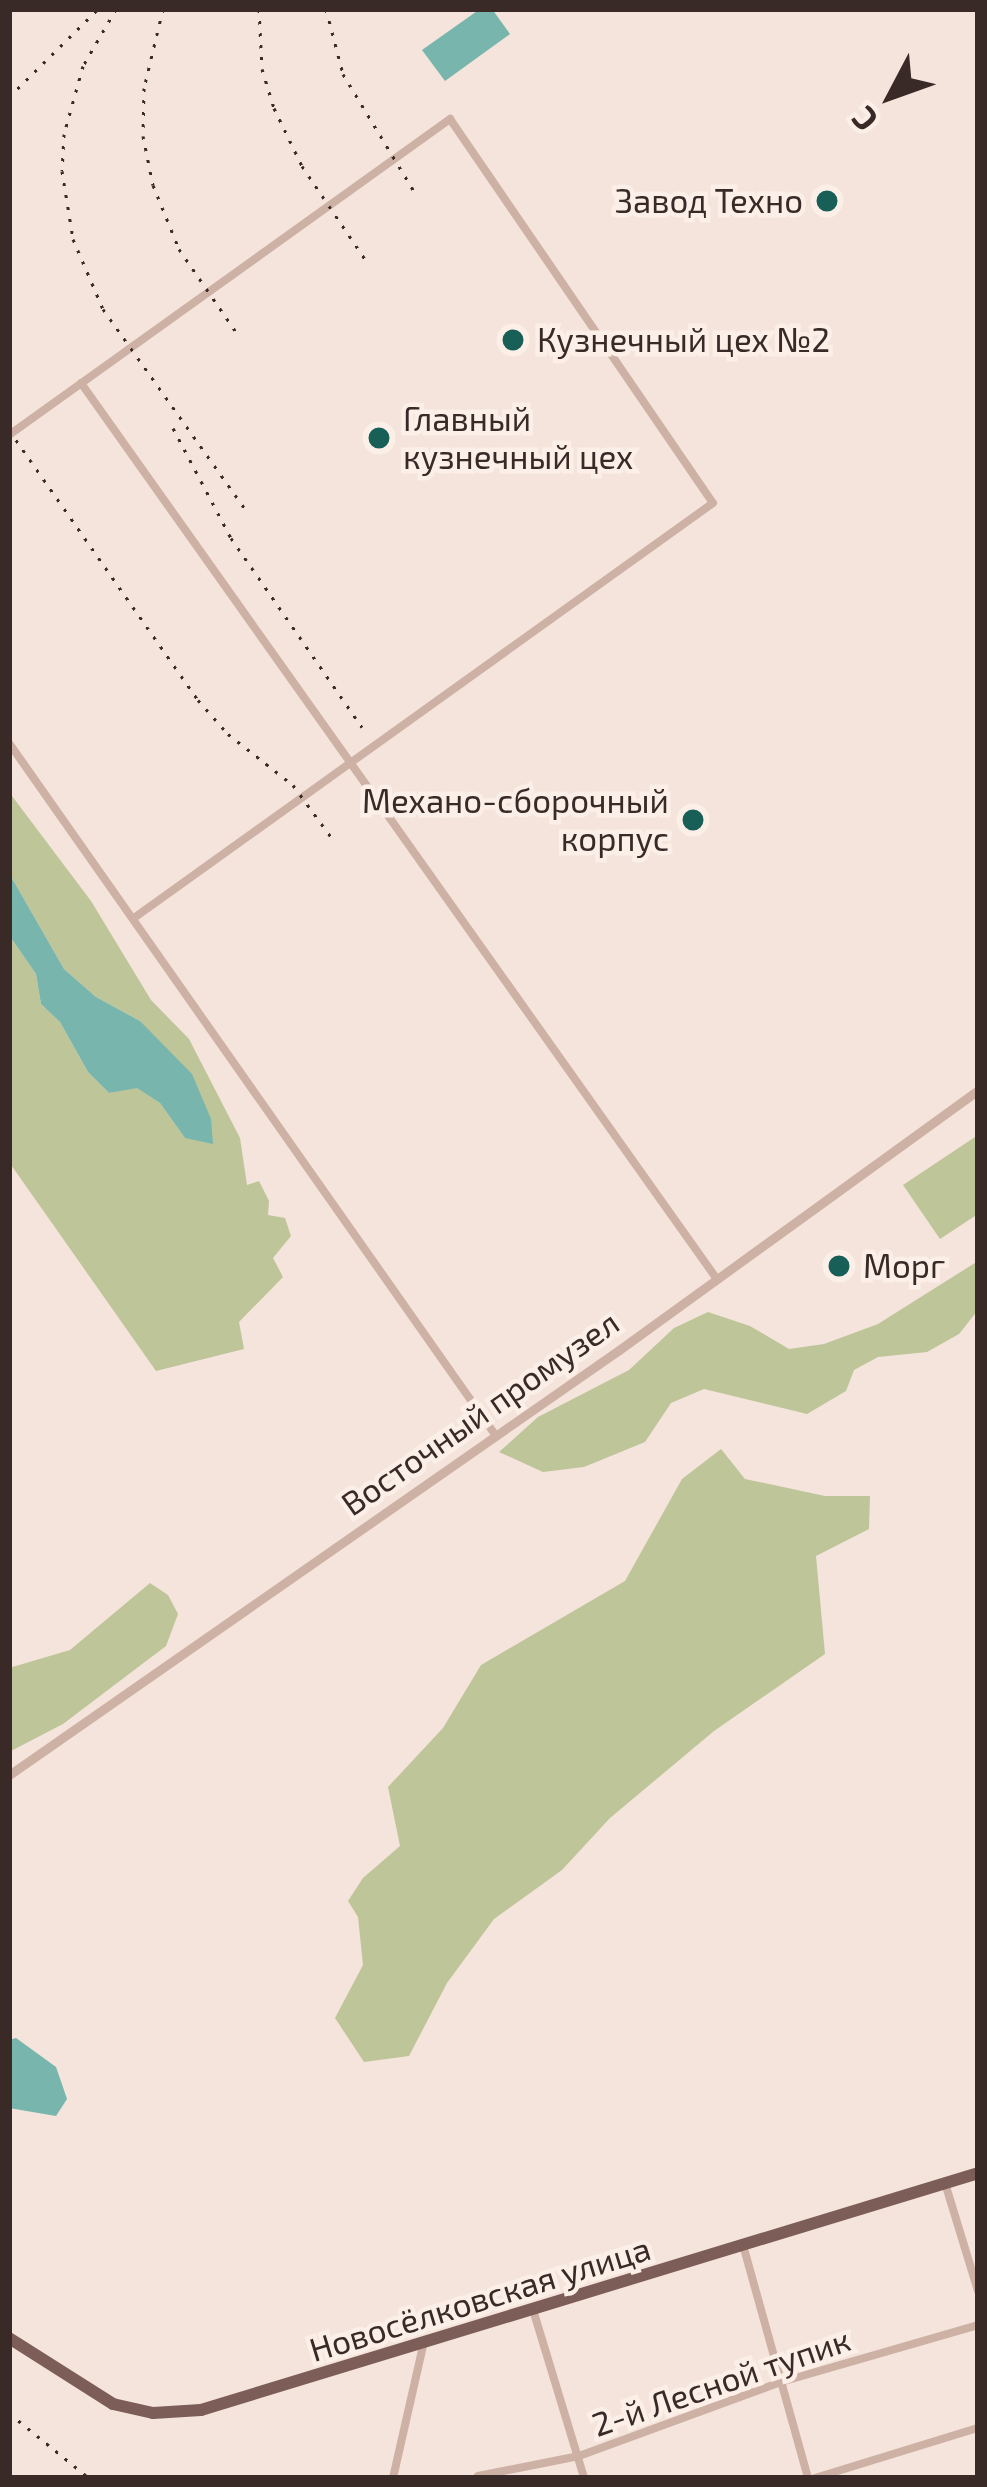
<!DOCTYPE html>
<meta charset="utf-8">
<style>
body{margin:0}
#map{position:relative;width:987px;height:2487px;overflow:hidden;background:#f4e4db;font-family:"Exo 2",sans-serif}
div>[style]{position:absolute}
.green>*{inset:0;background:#bec599}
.water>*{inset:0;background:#77b5ad}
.minor>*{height:8px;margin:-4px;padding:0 4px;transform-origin:4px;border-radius:4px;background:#ceb1a5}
.tertiary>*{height:9px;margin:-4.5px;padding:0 4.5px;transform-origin:4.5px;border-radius:4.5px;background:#ceb1a5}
.primary>*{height:12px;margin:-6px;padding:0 6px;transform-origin:6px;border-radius:6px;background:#7d5d57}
.rail>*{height:3px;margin-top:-1.5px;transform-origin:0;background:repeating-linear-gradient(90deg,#392a27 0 3px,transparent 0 12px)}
.dots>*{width:33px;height:33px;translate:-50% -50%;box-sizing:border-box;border:6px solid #fbefe8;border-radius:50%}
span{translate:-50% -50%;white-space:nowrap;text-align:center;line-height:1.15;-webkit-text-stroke:9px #fbefe8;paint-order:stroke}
.poi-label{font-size:33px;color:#392a27}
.right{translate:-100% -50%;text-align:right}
.left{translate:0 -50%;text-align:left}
.street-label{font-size:33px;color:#392a27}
.frame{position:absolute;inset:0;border:12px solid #392a27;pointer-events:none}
.north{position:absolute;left:831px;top:36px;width:120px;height:120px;-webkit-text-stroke:9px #fbefe8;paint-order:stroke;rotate:229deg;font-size:33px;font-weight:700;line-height:48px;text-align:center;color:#392a27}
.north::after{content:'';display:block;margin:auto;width:42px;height:54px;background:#392a27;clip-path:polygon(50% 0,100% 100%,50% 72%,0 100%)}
</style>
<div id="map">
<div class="green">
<div style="clip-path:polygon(9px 792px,91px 901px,151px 1000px,189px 1039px,240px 1138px,247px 1185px,259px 1181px,269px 1201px,268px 1215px,285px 1218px,291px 1236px,273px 1258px,283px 1277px,239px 1322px,244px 1349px,156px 1371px,9px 1162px,9px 935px,36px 974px,41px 1004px,60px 1022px,88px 1072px,109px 1093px,136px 1087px,160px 1103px,185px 1138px,153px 1037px,140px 1021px,96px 997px,64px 969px,9px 873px)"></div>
<div style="clip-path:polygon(978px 1135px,978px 1214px,940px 1239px,903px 1185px)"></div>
<div style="clip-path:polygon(978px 1261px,978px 1310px,959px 1334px,927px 1352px,878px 1357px,854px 1370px,846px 1391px,807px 1414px,704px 1389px,671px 1403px,645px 1442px,584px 1467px,543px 1472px,499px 1452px,538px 1417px,629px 1370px,674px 1328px,708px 1312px,750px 1326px,789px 1349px,824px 1344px,878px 1324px)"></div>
<div style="clip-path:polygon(721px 1449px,745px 1479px,825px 1496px,870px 1496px,869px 1529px,816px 1556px,825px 1654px,714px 1731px,610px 1818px,562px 1870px,494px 1919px,447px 1983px,409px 2056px,364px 2062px,335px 2018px,363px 1965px,358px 1917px,348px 1901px,363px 1878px,400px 1846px,388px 1787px,443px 1728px,481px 1665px,625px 1581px,682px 1479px)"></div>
<div style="clip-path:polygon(150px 1583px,168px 1595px,178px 1614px,166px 1646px,63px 1724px,9px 1752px,9px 1668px,70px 1650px)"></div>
</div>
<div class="water">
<div style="clip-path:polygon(480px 9px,492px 9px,510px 34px,445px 81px,422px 50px)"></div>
<div style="clip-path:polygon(9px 873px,64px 969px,96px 997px,140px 1021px,192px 1074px,211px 1119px,213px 1144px,185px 1138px,160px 1103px,137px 1088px,109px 1093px,88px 1072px,60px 1022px,41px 1004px,36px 974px,9px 935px)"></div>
<div style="clip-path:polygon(16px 2038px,56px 2067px,67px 2099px,56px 2116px,9px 2108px,9px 2040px)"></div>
</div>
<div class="minor">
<div style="left:81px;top:383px;width:1097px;rotate:54.64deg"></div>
<div style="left:9px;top:435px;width:543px;rotate:-35.62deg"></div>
<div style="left:450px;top:119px;width:465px;rotate:55.6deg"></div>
<div style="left:713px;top:503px;width:712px;rotate:144.37deg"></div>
<div style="left:9px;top:743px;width:847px;rotate:54.9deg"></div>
<div style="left:945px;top:2183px;width:113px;rotate:73deg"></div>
<div style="left:743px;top:2245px;width:242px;rotate:74.4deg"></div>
<div style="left:534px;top:2313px;width:172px;rotate:73.1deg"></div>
<div style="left:478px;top:2476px;width:103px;rotate:-11.2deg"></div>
<div style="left:579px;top:2456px;width:215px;rotate:-20.1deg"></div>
<div style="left:781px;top:2382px;width:205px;rotate:-16.1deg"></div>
<div style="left:393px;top:2478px;width:135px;rotate:-77.2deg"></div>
<div style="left:815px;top:2478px;width:170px;rotate:-17.1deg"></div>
</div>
<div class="tertiary">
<div style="left:9px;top:1775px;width:743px;rotate:-34.87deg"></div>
<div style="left:619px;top:1350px;width:443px;rotate:-35.9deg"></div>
</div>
<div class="primary">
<div style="left:9px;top:2338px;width:123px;rotate:32.4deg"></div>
<div style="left:113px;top:2404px;width:41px;rotate:12.7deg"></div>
<div style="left:153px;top:2413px;width:48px;rotate:-3.6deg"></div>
<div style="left:201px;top:2410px;width:812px;rotate:-16.96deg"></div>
</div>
<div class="rail">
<div style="left:116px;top:9px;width:66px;rotate:120.1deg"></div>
<div style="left:83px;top:66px;width:71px;rotate:105.6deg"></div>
<div style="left:64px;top:134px;width:37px;rotate:93deg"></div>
<div style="left:62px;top:171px;width:69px;rotate:80.8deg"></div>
<div style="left:73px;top:239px;width:76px;rotate:66.8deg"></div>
<div style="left:103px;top:309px;width:247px;rotate:54.6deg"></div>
<div style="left:163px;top:9px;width:81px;rotate:103.5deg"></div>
<div style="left:144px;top:88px;width:48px;rotate:91.2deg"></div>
<div style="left:143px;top:136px;width:50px;rotate:78.5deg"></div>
<div style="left:153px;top:185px;width:69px;rotate:67.9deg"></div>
<div style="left:179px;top:249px;width:104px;rotate:55.5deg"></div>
<div style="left:259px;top:9px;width:60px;rotate:87.1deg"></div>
<div style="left:262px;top:69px;width:41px;rotate:72.9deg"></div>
<div style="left:274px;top:108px;width:64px;rotate:64.2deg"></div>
<div style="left:302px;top:166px;width:116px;rotate:55.9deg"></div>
<div style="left:326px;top:9px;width:67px;rotate:75.3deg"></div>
<div style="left:343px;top:74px;width:139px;rotate:58.8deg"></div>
<div style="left:9px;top:97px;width:125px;rotate:-44.7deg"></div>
<div style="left:173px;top:428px;width:124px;rotate:62.2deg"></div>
<div style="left:231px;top:538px;width:230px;rotate:55.3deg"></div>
<div style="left:9px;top:430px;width:330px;rotate:55deg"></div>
<div style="left:198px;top:700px;width:45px;rotate:48.6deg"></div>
<div style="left:228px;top:734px;width:83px;rotate:38.1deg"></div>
<div style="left:293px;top:785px;width:64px;rotate:53.8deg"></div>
<div style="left:9px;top:2413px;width:103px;rotate:39.1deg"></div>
</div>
<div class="dots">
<div style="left:827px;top:201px;background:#185f58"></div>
<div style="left:513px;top:340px;background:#185f58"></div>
<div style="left:379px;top:438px;background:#185f58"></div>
<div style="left:693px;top:820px;background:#185f58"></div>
<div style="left:839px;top:1266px;background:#185f58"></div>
</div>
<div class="poi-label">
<span class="right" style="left:803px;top:201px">Завод Техно</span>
<span class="left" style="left:537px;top:340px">Кузнечный цех №2</span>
<span class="left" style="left:403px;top:438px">Главный<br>кузнечный цех</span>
<span class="right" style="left:669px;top:820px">Механо-сборочный<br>корпус</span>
<span class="left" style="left:863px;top:1266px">Морг</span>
</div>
<div class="street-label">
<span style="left:480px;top:1413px;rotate:-35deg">Восточный промузел</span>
<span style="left:480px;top:2299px;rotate:-17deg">Новосёлковская улица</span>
<span style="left:721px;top:2382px;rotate:-19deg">2-й Лесной тупик</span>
</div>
<div class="frame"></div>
<div class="north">С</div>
</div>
